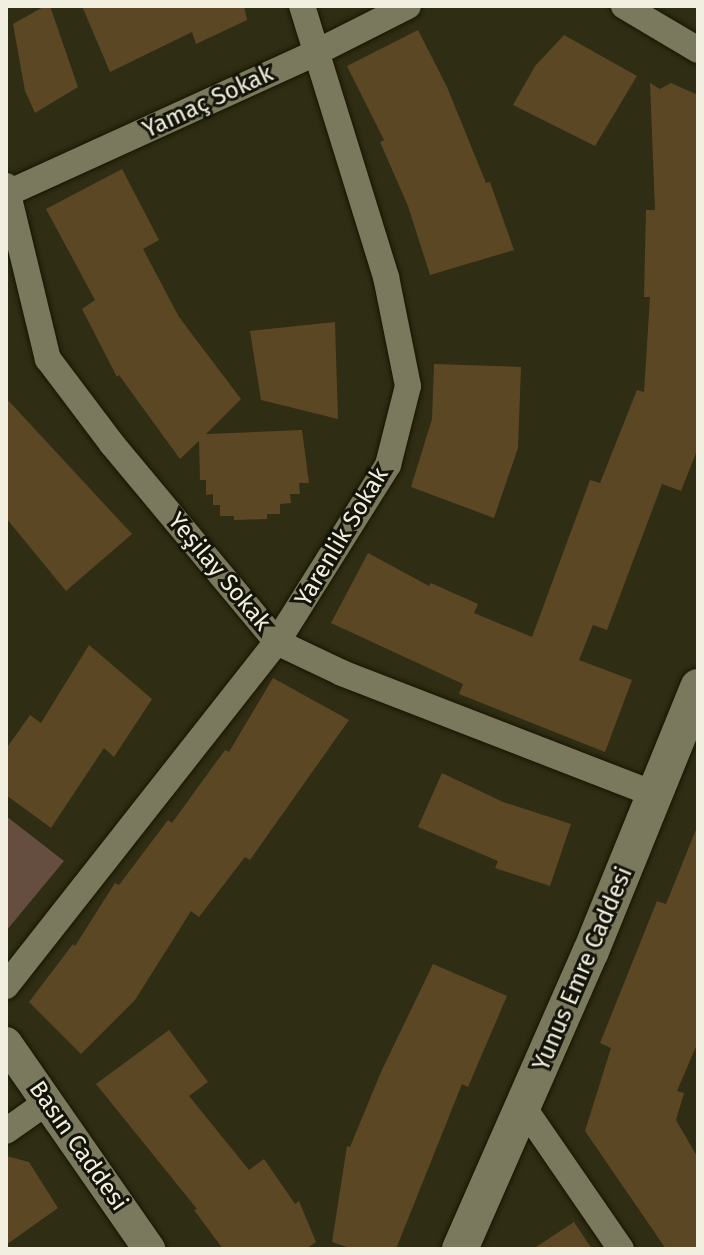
<!DOCTYPE html>
<meta charset="utf-8">
<style>
body{margin:0}
#map{position:relative;width:704px;height:1255px;overflow:hidden;background:#2f2d13;font-family:"Fira Sans",sans-serif}
div>[style]{position:absolute}
.green>*{inset:0;background:#654e3f}
.building>*{inset:0;background:#5c4725}
.roads{filter:drop-shadow(0 0 2px #171500) drop-shadow(0 0 2px #171500)}
.minor>*{height:26px;margin:-13px;padding:0 13px;transform-origin:13px;border-radius:13px;background:#7b795d}
.tertiary>*{height:32px;margin:-16px;padding:0 16px;transform-origin:16px;border-radius:16px;background:#7b795d}
.secondary>*{height:36px;margin:-18px;padding:0 18px;transform-origin:18px;border-radius:18px;background:#7b795d}
span{translate:-50% -50%;white-space:nowrap;text-align:center;line-height:1.15;-webkit-text-stroke:6px #151409;paint-order:stroke}
.street-label{font-size:24px;color:#f0efe0}
.frame{position:absolute;inset:0;border:8px solid #f0efe0;pointer-events:none}
</style>
<div id="map">
<div class="green">
<div style="clip-path:polygon(6px 816px,64px 861px,6px 931px)"></div>
</div>
<div class="building">
<div style="clip-path:polygon(45px 6px,50px 6px,78px 87px,35px 113px,25px 91px,13px 24px)"></div>
<div style="clip-path:polygon(82px 6px,244px 6px,247px 20px,196px 44px,192px 32px,110px 72px)"></div>
<div style="clip-path:polygon(418px 30px,447px 87px,486px 183px,490px 182px,514px 250px,430px 275px,408px 206px,380px 142px,384px 140px,347px 66px)"></div>
<div style="clip-path:polygon(564px 35px,637px 76px,595px 146px,513px 105px,535px 66px)"></div>
<div style="clip-path:polygon(650px 83px,660px 89px,671px 83px,698px 95px,698px 448px,681px 491px,662px 484px,607px 630px,593px 625px,579px 660px,632px 680px,605px 752px,459px 694px,463px 684px,331px 623px,368px 553px,429px 586px,431px 583px,478px 604px,474px 613px,532px 637px,590px 480px,600px 483px,637px 390px,644px 392px,650px 297px,644px 297px,646px 210px,655px 210px)"></div>
<div style="clip-path:polygon(122px 169px,159px 240px,143px 249px,179px 317px,241px 399px,206px 434px,302px 430px,309px 483px,299px 483px,300px 494px,290px 494px,291px 503px,280px 504px,280px 514px,267px 514px,267px 519px,234px 520px,234px 516px,220px 516px,220px 505px,213px 505px,213px 494px,206px 495px,206px 480px,200px 480px,199px 441px,180px 459px,119px 375px,117px 377px,82px 309px,95px 300px,46px 209px)"></div>
<div style="clip-path:polygon(335px 322px,338px 419px,261px 400px,250px 331px)"></div>
<div style="clip-path:polygon(434px 364px,521px 367px,518px 448px,494px 518px,411px 487px,432px 419px)"></div>
<div style="clip-path:polygon(6px 398px,132px 534px,66px 591px,6px 518px)"></div>
<div style="clip-path:polygon(89px 645px,152px 699px,114px 757px,104px 748px,51px 828px,6px 795px,6px 749px,30px 715px,41px 723px)"></div>
<div style="clip-path:polygon(273px 678px,349px 720px,250px 860px,245px 857px,199px 917px,191px 911px,135px 1000px,81px 1054px,29px 1002px,73px 944px,75px 946px,115px 883px,119px 885px,168px 820px,172px 823px,225px 750px,229px 752px)"></div>
<div style="clip-path:polygon(442px 773px,503px 802px,571px 824px,550px 886px,495px 868px,498px 861px,418px 827px)"></div>
<div style="clip-path:polygon(697px 827px,698px 1042px,677px 1091px,684px 1093px,676px 1120px,698px 1158px,698px 1249px,666px 1249px,585px 1131px,611px 1048px,600px 1043px,657px 901px,666px 904px)"></div>
<div style="clip-path:polygon(433px 964px,507px 996px,468px 1087px,462px 1084px,396px 1249px,353px 1249px,332px 1242px,347px 1146px,350px 1147px,381px 1072px)"></div>
<div style="clip-path:polygon(169px 1030px,208px 1082px,189px 1096px,249px 1170px,264px 1159px,295px 1204px,299px 1201px,316px 1242px,306px 1249px,223px 1249px,194px 1210px,197px 1209px,96px 1084px)"></div>
<div style="clip-path:polygon(6px 1156px,29px 1162px,58px 1208px,6px 1245px)"></div>
<div style="clip-path:polygon(574px 1222px,592px 1249px,533px 1249px)"></div>
</div>
<div class="roads">
<div class="minor">
<div style="left:624px;top:6px;width:86px;rotate:30.7deg"></div>
<div style="left:6px;top:186px;width:178px;rotate:76.4deg"></div>
<div style="left:48px;top:359px;width:106px;rotate:53deg"></div>
<div style="left:112px;top:444px;width:258px;rotate:50.2deg"></div>
<div style="left:277px;top:642px;width:72px;rotate:25.5deg"></div>
<div style="left:342px;top:673px;width:337px;rotate:21.2deg"></div>
<div style="left:6px;top:194px;width:340px;rotate:-24.5deg"></div>
<div style="left:315px;top:53px;width:104px;rotate:-26.8deg"></div>
<div style="left:6px;top:986px;width:438px;rotate:-51.8deg"></div>
<div style="left:277px;top:642px;width:209px;rotate:-57.9deg"></div>
<div style="left:388px;top:465px;width:81px;rotate:-75.8deg"></div>
<div style="left:408px;top:386px;width:111px;rotate:-101.4deg"></div>
<div style="left:386px;top:277px;width:284px;rotate:-107.2deg"></div>
<div style="left:524px;top:1108px;width:171px;rotate:55.5deg"></div>
<div style="left:6px;top:1131px;width:50px;rotate:-35.3deg"></div>
</div>
<div class="tertiary">
<div style="left:6px;top:1043px;width:251px;rotate:55.2deg"></div>
</div>
<div class="secondary">
<div style="left:460px;top:1249px;width:326px;rotate:-66.3deg"></div>
<div style="left:591px;top:951px;width:285px;rotate:-67.9deg"></div>
</div>
</div>
<div class="street-label">
<span style="left:208px;top:102px;rotate:-25deg">Yamaç Sokak</span>
<span style="left:342px;top:537px;rotate:-59deg">Yarenlik Sokak</span>
<span style="left:219px;top:572px;rotate:50deg">Yeşilay Sokak</span>
<span style="left:583px;top:969px;rotate:-67deg">Yunus Emre Caddesi</span>
<span style="left:78px;top:1146px;rotate:55deg">Basın Caddesi</span>
</div>
<div class="frame"></div>
</div>
